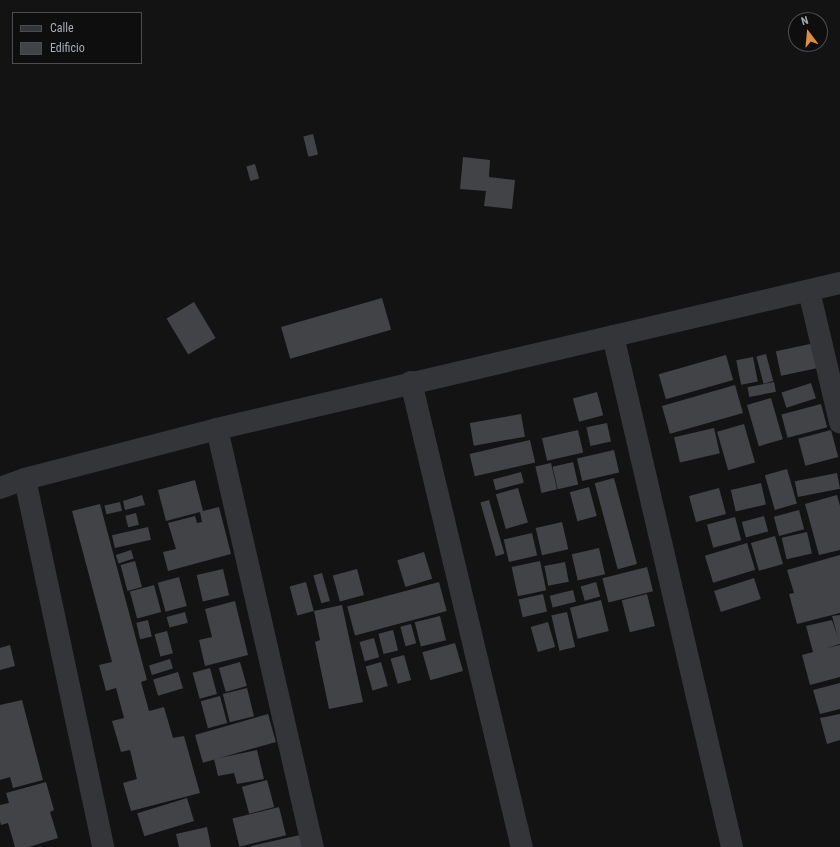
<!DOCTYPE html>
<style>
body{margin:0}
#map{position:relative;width:840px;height:847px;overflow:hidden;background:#131314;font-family:"Roboto Condensed",sans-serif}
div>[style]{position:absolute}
.building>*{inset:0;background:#424347;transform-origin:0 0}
.minor>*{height:22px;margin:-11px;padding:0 11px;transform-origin:11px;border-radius:11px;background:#343539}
span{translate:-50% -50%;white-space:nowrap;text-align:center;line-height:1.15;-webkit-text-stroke:3.5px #0e0e0f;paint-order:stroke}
.legend{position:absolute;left:12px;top:12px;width:130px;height:52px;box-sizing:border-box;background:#0e0e0f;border:1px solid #4a4d51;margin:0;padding:5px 7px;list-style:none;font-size:12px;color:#a5acb3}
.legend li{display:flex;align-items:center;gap:8px;height:20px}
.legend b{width:20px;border:1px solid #4a4d51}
.north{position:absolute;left:788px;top:12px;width:40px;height:40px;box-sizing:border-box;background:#0e0e0f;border:1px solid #4a4d51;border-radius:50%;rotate:344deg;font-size:11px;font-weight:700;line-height:16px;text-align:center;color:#a5acb3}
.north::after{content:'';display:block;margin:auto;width:14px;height:18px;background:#e38d3c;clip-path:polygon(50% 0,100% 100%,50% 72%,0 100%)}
</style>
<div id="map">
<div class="building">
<div style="left:313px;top:134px;width:21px;height:10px;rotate:76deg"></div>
<div style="clip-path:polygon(463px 157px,490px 160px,489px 177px,515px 180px,512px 209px,484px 206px,486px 191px,460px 189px)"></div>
<div style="left:255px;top:164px;width:15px;height:9px;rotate:74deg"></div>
<div style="left:382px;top:298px;width:33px;height:105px;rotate:74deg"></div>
<div style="left:194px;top:302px;width:42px;height:32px;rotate:59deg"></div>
<div style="left:815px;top:343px;width:25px;height:40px;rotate:78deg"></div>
<div style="left:766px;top:354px;width:28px;height:10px;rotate:75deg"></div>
<div style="left:726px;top:355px;width:26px;height:70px;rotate:74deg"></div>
<div style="left:753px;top:357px;width:25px;height:17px;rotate:79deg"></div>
<div style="left:774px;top:382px;width:10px;height:27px;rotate:79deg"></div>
<div style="left:811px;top:383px;width:16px;height:31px;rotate:72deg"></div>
<div style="left:735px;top:385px;width:29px;height:76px;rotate:74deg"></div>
<div style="left:597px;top:392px;width:24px;height:25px;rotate:75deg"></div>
<div style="left:771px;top:398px;width:43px;height:25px;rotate:74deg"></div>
<div style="left:821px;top:404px;width:24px;height:41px;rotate:75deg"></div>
<div style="left:521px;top:414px;width:23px;height:52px;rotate:80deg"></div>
<div style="left:607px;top:423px;width:19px;height:21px;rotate:78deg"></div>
<div style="left:744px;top:424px;width:40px;height:28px;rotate:74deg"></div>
<div style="left:714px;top:428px;width:26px;height:41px;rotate:77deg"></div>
<div style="left:578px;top:430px;width:23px;height:37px;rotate:77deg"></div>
<div style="left:831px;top:430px;width:28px;height:34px;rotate:75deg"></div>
<div style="left:530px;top:440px;width:23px;height:62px;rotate:77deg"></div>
<div style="left:614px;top:450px;width:23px;height:38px;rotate:77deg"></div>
<div style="left:573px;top:462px;width:23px;height:21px;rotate:77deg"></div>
<div style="left:551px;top:463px;width:27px;height:16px;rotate:77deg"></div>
<div style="left:787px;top:469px;width:36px;height:23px;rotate:74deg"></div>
<div style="left:521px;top:472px;width:11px;height:29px;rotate:75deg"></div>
<div style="left:837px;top:473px;width:16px;height:43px;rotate:79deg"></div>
<div style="left:614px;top:478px;width:89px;height:20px;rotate:75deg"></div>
<div style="clip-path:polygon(195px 480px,203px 511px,219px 507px,231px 554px,168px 571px,163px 552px,176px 549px,168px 523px,195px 516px,197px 523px,202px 522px,200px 512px,166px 521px,158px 490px)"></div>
<div style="left:761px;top:483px;width:22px;height:31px;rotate:77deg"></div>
<div style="left:589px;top:487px;width:30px;height:20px;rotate:75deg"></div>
<div style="left:518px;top:488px;width:36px;height:23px;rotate:74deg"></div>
<div style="left:719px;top:488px;width:27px;height:31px;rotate:75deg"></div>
<div style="clip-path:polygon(142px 495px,145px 505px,125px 510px,123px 501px)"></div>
<div style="clip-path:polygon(837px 495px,840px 506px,840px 550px,819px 555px,805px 504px)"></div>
<div style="left:489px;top:500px;width:56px;height:9px;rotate:74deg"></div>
<div style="left:120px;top:502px;width:9px;height:16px;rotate:77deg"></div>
<div style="clip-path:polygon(100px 504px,147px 680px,141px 682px,149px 711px,164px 707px,173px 738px,184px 736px,200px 793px,131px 811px,123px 783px,137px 779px,130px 750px,121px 752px,112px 721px,124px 718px,116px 688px,106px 691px,99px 665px,112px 662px,72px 511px)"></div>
<div style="left:799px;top:510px;width:20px;height:26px;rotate:75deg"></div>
<div style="left:136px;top:513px;width:12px;height:11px;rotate:76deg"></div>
<div style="left:764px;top:516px;width:16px;height:23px;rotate:75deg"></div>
<div style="left:735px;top:517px;width:24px;height:29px;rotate:75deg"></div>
<div style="left:562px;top:522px;width:28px;height:27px;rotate:77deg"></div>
<div style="left:148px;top:527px;width:13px;height:37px;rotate:77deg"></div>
<div style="left:807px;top:532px;width:22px;height:26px;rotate:77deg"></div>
<div style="left:532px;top:533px;width:23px;height:29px;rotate:77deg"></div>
<div style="left:775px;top:536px;width:29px;height:25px;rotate:74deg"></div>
<div style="left:747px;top:543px;width:28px;height:44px;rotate:73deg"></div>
<div style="left:599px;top:548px;width:27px;height:28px;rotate:77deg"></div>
<div style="left:131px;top:550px;width:9px;height:16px;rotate:72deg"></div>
<div style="left:424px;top:552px;width:28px;height:28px;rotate:73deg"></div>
<div style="clip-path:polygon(840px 555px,840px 613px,797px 624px,789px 594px,794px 593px,787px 570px)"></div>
<div style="left:135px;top:561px;width:27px;height:15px;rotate:75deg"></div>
<div style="left:540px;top:561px;width:30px;height:29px;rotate:78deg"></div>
<div style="left:565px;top:562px;width:20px;height:21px;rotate:79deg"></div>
<div style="left:647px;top:567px;width:25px;height:46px;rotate:76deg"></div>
<div style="left:223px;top:569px;width:27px;height:27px;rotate:77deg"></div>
<div style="left:357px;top:569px;width:27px;height:25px;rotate:75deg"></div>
<div style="left:322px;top:573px;width:29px;height:9px;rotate:74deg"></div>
<div style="left:179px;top:577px;width:30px;height:22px;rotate:75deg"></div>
<div style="left:754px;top:578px;width:22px;height:42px;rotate:72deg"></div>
<div style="left:306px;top:582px;width:30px;height:17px;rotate:75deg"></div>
<div style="left:439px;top:582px;width:30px;height:95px;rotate:75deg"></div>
<div style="left:596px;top:582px;width:15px;height:16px;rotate:74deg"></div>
<div style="left:154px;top:585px;width:28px;height:25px;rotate:75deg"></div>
<div style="left:573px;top:590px;width:12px;height:24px;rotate:76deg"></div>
<div style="left:543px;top:594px;width:18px;height:25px;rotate:77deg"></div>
<div style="left:647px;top:594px;width:33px;height:26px;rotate:76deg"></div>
<div style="left:601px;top:600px;width:32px;height:32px;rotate:76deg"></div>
<div style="clip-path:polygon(235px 601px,248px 655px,205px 666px,199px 640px,212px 637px,205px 609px)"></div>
<div style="clip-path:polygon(342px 605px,363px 702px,329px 709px,315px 642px,320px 640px,314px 611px)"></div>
<div style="left:185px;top:612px;width:11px;height:19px;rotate:75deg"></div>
<div style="left:567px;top:612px;width:36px;height:16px;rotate:77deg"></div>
<div style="clip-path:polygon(840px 615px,840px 644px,827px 648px,840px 645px,840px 677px,810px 685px,802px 655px,813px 652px,806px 626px,832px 620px,838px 638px,832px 616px)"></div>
<div style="left:440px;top:616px;width:25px;height:26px;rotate:76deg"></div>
<div style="left:148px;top:620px;width:17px;height:12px;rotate:77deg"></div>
<div style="left:548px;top:622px;width:26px;height:18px;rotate:74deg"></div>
<div style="left:411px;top:624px;width:20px;height:11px;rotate:75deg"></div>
<div style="left:393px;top:630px;width:21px;height:15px;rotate:76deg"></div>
<div style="left:167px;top:631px;width:23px;height:13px;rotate:75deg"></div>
<div style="left:374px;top:638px;width:20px;height:15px;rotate:75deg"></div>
<div style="left:455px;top:643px;width:29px;height:34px;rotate:74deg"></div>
<div style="clip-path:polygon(10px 645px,15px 666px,0 670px,0 648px)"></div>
<div style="left:404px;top:655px;width:26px;height:14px;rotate:74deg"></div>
<div style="left:170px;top:659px;width:10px;height:22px;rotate:73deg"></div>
<div style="left:240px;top:662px;width:25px;height:22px;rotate:74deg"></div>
<div style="left:381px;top:662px;width:25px;height:16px;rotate:74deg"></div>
<div style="left:210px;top:668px;width:27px;height:18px;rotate:75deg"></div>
<div style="left:178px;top:672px;width:17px;height:26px;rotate:73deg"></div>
<div style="clip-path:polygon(840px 683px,840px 709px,820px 714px,813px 690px)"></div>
<div style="left:247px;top:688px;width:29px;height:25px;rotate:76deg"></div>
<div style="left:220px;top:696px;width:28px;height:20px;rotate:75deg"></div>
<div style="clip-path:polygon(22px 700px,43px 780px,13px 788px,10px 777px,0 780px,0 705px)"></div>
<div style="left:268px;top:714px;width:29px;height:76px;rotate:74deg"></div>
<div style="clip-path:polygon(840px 714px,840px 740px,827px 744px,820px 718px)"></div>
<div style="clip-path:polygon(257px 750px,264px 779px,237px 784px,234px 773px,218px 776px,214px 759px)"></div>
<div style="left:267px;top:780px;width:28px;height:26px;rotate:75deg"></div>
<div style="clip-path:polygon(46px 782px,54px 810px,50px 812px,58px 838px,29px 847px,15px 847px,8px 823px,1px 825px,0 821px,0 805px,9px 803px,6px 793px)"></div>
<div style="left:187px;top:798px;width:24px;height:52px;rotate:73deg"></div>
<div style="left:279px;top:807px;width:29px;height:48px;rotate:76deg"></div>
<div style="clip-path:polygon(207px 827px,211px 847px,179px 847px,176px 834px)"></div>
<div style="clip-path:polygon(300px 835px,303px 847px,251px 847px,251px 846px)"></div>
</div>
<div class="minor">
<div style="left:809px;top:291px;width:135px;rotate:76.7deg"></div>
<div style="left:613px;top:336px;width:525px;rotate:76.89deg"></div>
<div style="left:411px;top:382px;width:478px;rotate:76.6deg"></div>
<div style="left:217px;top:429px;width:429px;rotate:77.1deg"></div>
<div style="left:25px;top:479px;width:376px;rotate:78deg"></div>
<div style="left:0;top:488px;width:27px;rotate:-20deg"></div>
<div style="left:25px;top:479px;width:198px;rotate:-14.6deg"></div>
<div style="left:217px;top:429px;width:640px;rotate:-13.19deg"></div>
</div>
<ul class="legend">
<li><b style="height:5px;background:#343539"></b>Calle</li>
<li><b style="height:11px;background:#424347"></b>Edificio</li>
</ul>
<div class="north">N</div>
</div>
